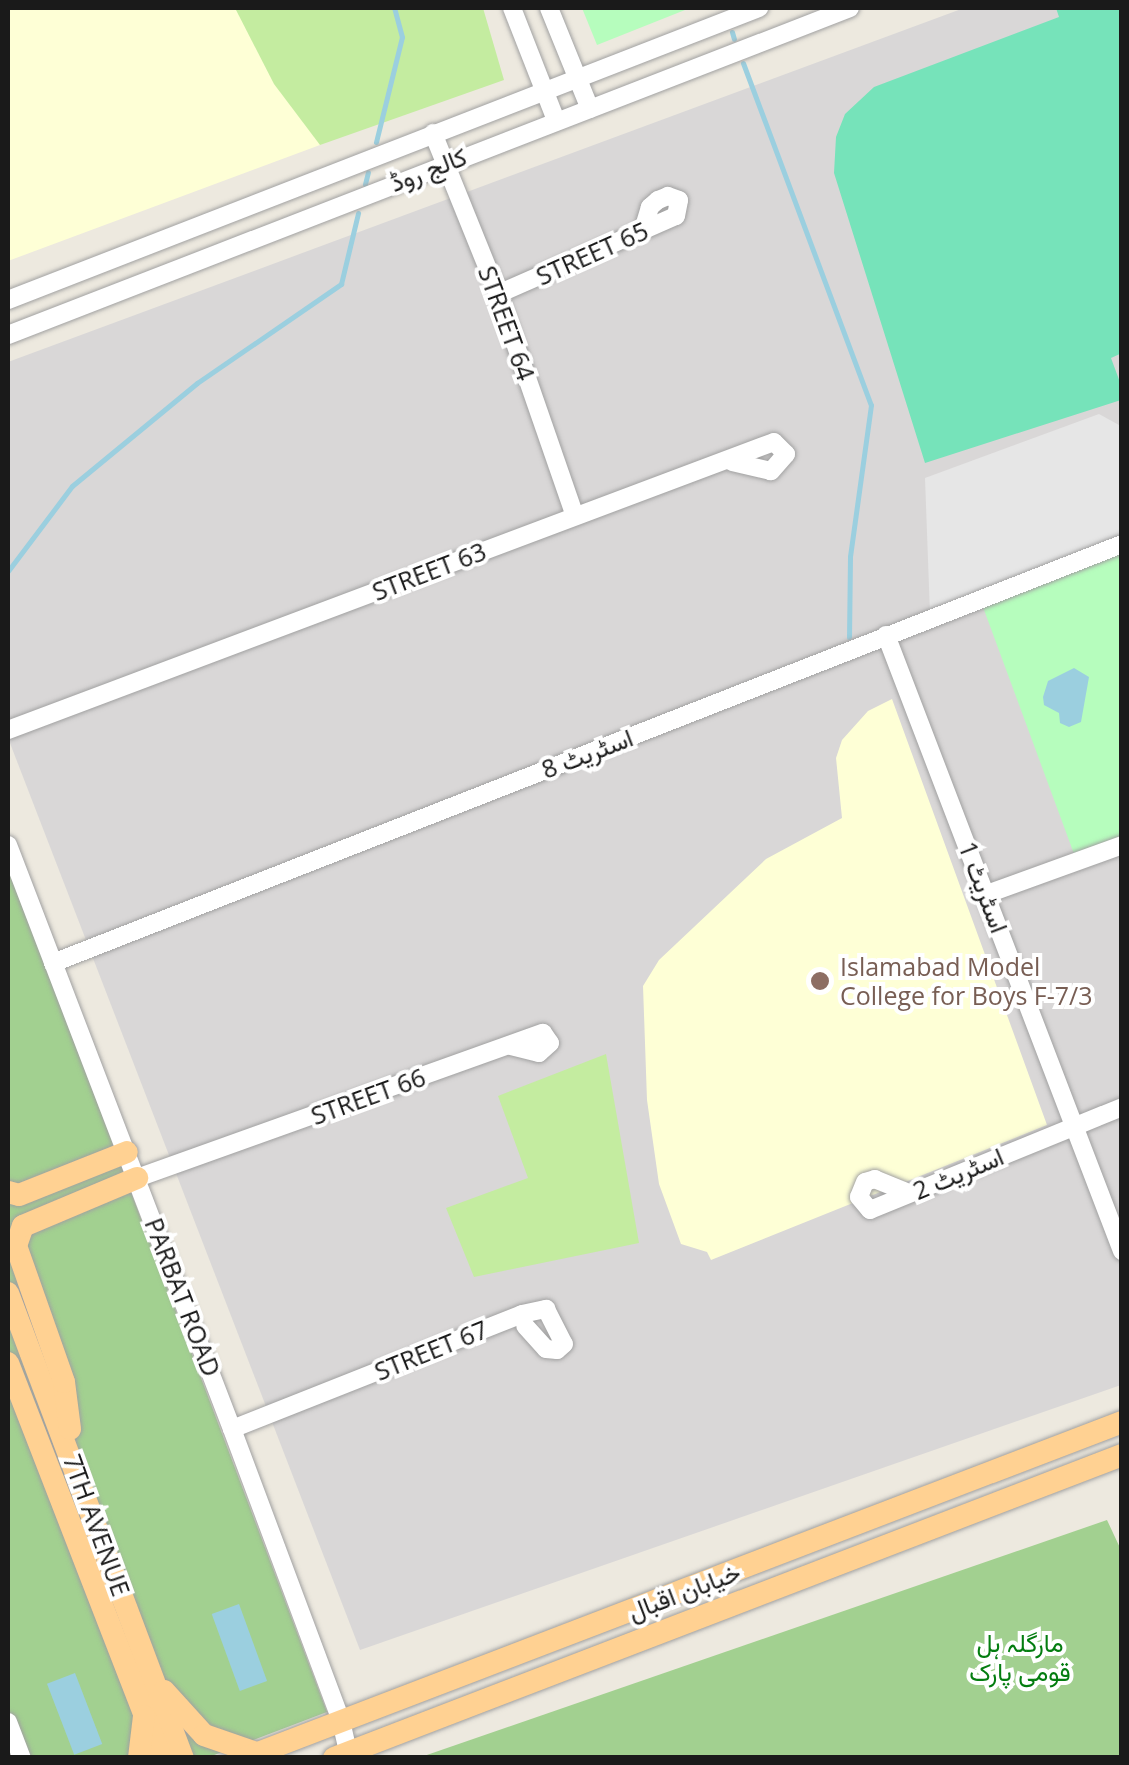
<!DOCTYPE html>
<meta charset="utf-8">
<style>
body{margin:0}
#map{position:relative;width:1129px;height:1765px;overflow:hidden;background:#ede9df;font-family:"Open Sans",Vazirmatn,sans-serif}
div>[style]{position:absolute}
.residential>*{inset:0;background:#d9d7d7}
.education>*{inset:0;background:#feffd6}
.grass>*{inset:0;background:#c4eca0}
.forest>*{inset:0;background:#a2d090}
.park>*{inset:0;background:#b6fdbd}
.pitch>*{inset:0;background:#76e3ba}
.parking>*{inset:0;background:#e6e6e6}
.water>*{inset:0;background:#9bcfdf;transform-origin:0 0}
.stream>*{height:5px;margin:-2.5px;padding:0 2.5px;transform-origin:2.5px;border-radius:2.5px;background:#9bcfdf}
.roads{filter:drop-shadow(0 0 2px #a1a1a1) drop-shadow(0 0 2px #a1a1a1)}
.minor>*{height:18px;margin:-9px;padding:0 9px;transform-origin:9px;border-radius:9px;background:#fff}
.major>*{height:22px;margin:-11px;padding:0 11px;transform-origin:11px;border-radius:11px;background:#ffd192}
.dots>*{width:28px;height:28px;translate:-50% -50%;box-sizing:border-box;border:5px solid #fff;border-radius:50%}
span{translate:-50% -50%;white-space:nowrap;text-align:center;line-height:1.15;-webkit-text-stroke:8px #fff;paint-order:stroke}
.street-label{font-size:25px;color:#1a1a1a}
.education-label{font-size:25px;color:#785e54}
.left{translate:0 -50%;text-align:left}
.park-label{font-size:25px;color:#047d10}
.frame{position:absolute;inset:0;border:10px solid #1a1a1a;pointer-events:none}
</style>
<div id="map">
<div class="residential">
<div style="clip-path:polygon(964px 8px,1121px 8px,1121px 1385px,360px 1650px,8px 738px,8px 362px)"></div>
</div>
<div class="education">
<div style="clip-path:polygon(8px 8px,316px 8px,365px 120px,320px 145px,8px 261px)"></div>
<div style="clip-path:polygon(892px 699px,1047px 1125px,711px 1260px,707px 1252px,681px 1244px,659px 1184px,647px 1100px,643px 986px,659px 960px,766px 859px,842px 818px,836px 758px,842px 740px,868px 711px)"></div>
</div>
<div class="grass">
<div style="clip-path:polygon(235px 8px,483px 8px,504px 80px,320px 145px,274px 84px)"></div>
<div style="clip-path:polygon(606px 1054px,639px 1243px,474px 1277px,446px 1208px,528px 1178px,498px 1096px)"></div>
</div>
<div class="forest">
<div style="clip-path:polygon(8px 866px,327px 1712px,209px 1757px,15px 1757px,8px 1737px)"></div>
<div style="clip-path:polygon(1107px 1520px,1121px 1550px,1121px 1757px,421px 1757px)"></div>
</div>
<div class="park">
<div style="clip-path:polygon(582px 8px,690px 8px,597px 45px)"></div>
<div style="clip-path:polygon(1121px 544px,1121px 845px,1077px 862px,980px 599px)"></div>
</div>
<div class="pitch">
<div style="clip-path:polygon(1056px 8px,1121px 8px,1122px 353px,1111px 358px,1121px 385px,1121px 400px,925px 463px,834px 173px,836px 137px,845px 114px,874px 87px,1059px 17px)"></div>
</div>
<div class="parking">
<div style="clip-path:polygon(1099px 414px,1119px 425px,1121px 433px,1121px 539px,930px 614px,925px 478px)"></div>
</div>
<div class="water">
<div style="clip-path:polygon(1074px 668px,1089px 677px,1081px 722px,1069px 727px,1060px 723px,1059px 713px,1044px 705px,1043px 697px,1048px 681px)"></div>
<div style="left:239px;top:1604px;width:82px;height:29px;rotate:70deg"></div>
<div style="left:75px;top:1673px;width:76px;height:30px;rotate:69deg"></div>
</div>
<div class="stream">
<div style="left:732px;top:32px;width:7px;rotate:74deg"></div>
<div style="left:743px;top:63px;width:365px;rotate:69.5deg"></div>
<div style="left:871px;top:405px;width:153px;rotate:97.9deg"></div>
<div style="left:850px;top:557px;width:80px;rotate:90.7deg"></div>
<div style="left:376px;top:142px;width:108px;rotate:-76.1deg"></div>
<div style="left:402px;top:37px;width:30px;rotate:-105deg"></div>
<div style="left:365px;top:184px;width:12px;rotate:-76deg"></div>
<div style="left:8px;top:571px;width:106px;rotate:-53deg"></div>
<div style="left:72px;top:486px;width:162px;rotate:-39.5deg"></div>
<div style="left:197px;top:383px;width:175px;rotate:-34.5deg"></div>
<div style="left:341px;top:284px;width:73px;rotate:-76.5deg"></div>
</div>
<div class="roads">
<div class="minor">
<div style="left:512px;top:8px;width:120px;rotate:68.6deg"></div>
<div style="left:549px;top:8px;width:109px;rotate:67.9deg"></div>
<div style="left:433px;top:133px;width:174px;rotate:68deg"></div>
<div style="left:498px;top:294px;width:235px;rotate:70.9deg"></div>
<div style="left:498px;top:294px;width:194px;rotate:-23.7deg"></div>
<div style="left:676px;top:216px;width:16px;rotate:-79deg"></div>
<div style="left:679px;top:200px;width:12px;rotate:-160deg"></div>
<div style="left:668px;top:196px;width:11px;rotate:158deg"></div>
<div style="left:658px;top:200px;width:11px;rotate:139deg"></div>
<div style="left:650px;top:207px;width:21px;rotate:107deg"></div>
<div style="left:8px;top:300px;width:806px;rotate:-21.25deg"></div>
<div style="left:8px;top:335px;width:903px;rotate:-21.22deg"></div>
<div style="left:886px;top:635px;width:660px;rotate:69.04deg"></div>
<div style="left:8px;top:730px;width:818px;rotate:-20.61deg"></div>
<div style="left:774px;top:442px;width:17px;rotate:45deg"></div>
<div style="left:786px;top:454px;width:23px;rotate:131deg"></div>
<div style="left:771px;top:471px;width:40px;rotate:-167deg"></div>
<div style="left:8px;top:845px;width:625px;rotate:69.02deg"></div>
<div style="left:232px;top:1429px;width:312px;rotate:69.5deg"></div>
<div style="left:341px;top:1721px;width:32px;rotate:77deg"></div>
<div style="left:987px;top:894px;width:144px;rotate:-19.9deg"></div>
<div style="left:53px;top:963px;width:1148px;rotate:-21.4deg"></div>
<div style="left:137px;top:1178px;width:431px;rotate:-19.7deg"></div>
<div style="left:543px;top:1033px;width:12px;rotate:55deg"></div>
<div style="left:550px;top:1043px;width:15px;rotate:138deg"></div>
<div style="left:539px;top:1053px;width:29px;rotate:-166deg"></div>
<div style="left:909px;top:1193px;width:37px;rotate:-158deg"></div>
<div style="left:875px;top:1179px;width:10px;rotate:163deg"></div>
<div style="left:865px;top:1182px;width:16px;rotate:112deg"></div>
<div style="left:859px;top:1197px;width:17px;rotate:50deg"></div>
<div style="left:870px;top:1210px;width:272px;rotate:-22.2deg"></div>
<div style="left:232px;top:1429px;width:312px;rotate:-21.6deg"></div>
<div style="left:522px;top:1314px;width:25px;rotate:-12deg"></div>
<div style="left:546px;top:1309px;width:39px;rotate:63deg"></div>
<div style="left:564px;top:1344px;width:9px;rotate:139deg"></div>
<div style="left:557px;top:1350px;width:11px;rotate:-175deg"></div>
<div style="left:546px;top:1349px;width:31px;rotate:-132deg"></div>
<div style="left:8px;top:1722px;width:39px;rotate:69deg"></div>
</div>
<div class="major">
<div style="left:8px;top:1192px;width:11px;rotate:15deg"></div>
<div style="left:19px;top:1195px;width:116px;rotate:-21.7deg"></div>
<div style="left:8px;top:1293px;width:497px;rotate:69.4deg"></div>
<div style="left:8px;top:1363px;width:424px;rotate:68.8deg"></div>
<div style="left:70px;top:1429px;width:47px;rotate:-97.3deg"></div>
<div style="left:64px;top:1382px;width:144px;rotate:-109.4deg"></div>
<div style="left:16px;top:1246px;width:21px;rotate:-71deg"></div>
<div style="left:23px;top:1226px;width:124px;rotate:-22.8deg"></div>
<div style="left:164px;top:1691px;width:59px;rotate:47.7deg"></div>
<div style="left:204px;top:1735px;width:55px;rotate:19.1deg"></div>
<div style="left:139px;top:1758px;width:42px;rotate:-83.2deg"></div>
<div style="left:245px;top:1758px;width:939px;rotate:-20.96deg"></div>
<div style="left:334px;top:1758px;width:844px;rotate:-21.03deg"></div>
</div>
</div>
<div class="dots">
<div style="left:820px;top:981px;background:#8d6e63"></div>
</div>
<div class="street-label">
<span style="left:428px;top:169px;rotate:-21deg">کالج روڈ</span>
<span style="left:592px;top:253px;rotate:-24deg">STREET 65</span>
<span style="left:507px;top:323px;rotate:70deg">STREET 64</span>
<span style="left:429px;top:571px;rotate:-21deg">STREET 63</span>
<span style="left:587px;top:753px;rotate:-21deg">اسٹریٹ 8</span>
<span style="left:984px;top:887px;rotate:69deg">اسٹریٹ 1</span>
<span style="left:368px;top:1096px;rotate:-20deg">STREET 66</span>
<span style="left:958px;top:1173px;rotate:-23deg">اسٹریٹ 2</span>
<span style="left:183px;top:1297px;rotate:69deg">PARBAT ROAD</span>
<span style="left:431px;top:1350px;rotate:-22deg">STREET 67</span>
<span style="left:97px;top:1525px;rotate:70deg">7TH AVENUE</span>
<span style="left:684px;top:1591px;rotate:-21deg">خیابان اقبال</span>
</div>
<div class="education-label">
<span class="left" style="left:840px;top:981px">Islamabad Model<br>College for Boys F-7/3</span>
</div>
<div class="park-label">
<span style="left:1020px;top:1657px">مارگلہ ہل<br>قومی پارک</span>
</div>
<div class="frame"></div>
</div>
